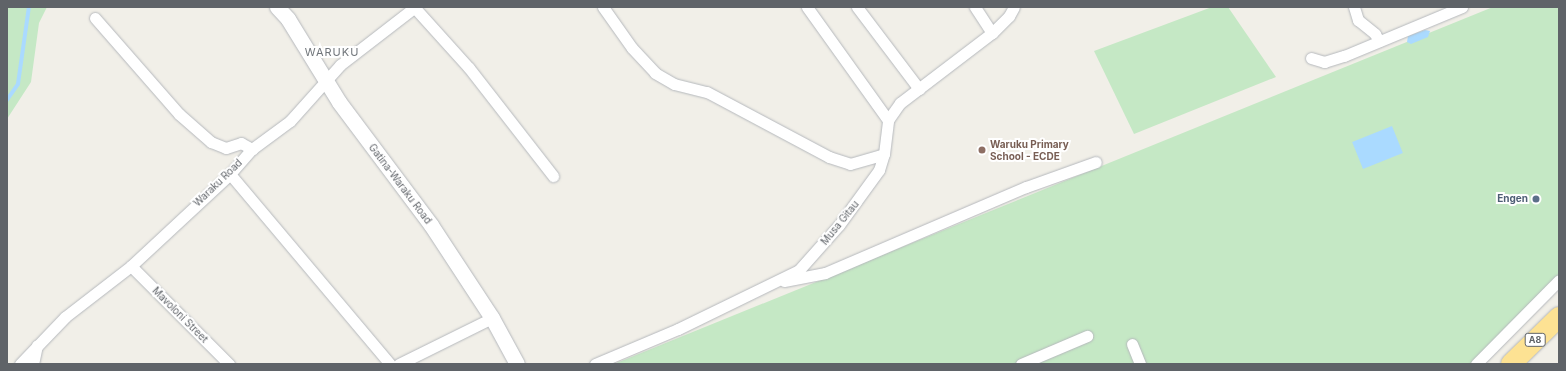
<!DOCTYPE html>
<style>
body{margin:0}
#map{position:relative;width:1566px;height:371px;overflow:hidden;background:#f1efe8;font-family:Inter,sans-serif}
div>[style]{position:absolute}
.green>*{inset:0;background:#c5e8c5}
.water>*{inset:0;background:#aadaff;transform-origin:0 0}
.stream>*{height:3.5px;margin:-1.75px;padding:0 1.75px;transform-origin:1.75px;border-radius:1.75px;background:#aadaff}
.roads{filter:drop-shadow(0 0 1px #b5b8bc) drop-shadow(0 0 1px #b5b8bc)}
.street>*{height:11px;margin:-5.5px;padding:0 5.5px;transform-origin:5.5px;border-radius:5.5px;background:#fff}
.secondary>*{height:15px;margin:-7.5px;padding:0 7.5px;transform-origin:7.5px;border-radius:7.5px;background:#fff}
.highway>*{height:20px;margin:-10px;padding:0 10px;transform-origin:10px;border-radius:10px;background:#fde293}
.dots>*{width:11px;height:11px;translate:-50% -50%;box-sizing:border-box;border:2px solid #fff;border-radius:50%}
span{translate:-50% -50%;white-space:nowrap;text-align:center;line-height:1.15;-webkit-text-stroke:4px #fff;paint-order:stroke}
.shield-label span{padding:1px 3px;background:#fff;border:1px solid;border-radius:3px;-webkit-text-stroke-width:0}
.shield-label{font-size:9px;color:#5f6368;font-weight:700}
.education-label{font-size:10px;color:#785e54;font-weight:700}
.left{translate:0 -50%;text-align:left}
.street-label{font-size:10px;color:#5f6368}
.service-label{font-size:10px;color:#4e5e75;font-weight:700}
.right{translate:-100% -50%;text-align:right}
.neighbourhood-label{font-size:11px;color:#70757a;letter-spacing:1px}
.frame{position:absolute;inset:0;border:8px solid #5f6368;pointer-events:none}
</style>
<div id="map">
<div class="green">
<div style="clip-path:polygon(7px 7px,47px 7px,39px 23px,31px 82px,7px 119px)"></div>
<div style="clip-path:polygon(1212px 7px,1228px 7px,1276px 77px,1134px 134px,1094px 51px)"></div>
<div style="clip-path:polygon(1493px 7px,1559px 7px,1559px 286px,1480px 364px,614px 364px)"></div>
</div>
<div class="water">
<div style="clip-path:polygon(1425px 30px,1430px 31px,1428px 37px,1411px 44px,1407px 42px,1408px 36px)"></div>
<div style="left:1392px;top:126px;width:29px;height:43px;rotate:68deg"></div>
</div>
<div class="stream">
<div style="left:7px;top:100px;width:19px;rotate:-55deg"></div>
<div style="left:18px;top:84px;width:78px;rotate:-81.9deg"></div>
</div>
<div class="roads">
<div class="street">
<div style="left:414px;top:7px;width:82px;rotate:48deg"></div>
<div style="left:469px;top:68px;width:137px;rotate:52.1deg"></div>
<div style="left:603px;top:7px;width:50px;rotate:54.7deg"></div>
<div style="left:632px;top:48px;width:34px;rotate:47deg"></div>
<div style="left:655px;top:73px;width:22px;rotate:30deg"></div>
<div style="left:674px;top:84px;width:34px;rotate:14deg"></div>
<div style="left:707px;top:92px;width:138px;rotate:28deg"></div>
<div style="left:829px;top:157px;width:22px;rotate:18deg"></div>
<div style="left:850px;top:164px;width:35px;rotate:-16deg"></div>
<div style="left:807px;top:7px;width:139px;rotate:54.4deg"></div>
<div style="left:857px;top:7px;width:103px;rotate:52.9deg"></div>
<div style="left:975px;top:7px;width:31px;rotate:57deg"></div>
<div style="left:1354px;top:7px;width:14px;rotate:73deg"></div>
<div style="left:1358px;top:20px;width:22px;rotate:39deg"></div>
<div style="left:1375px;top:34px;width:8px;rotate:60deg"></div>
<div style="left:95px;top:18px;width:128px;rotate:48.8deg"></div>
<div style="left:179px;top:114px;width:43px;rotate:41.2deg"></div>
<div style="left:211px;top:142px;width:16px;rotate:22deg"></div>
<div style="left:226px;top:148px;width:16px;rotate:-18deg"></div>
<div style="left:241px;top:143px;width:13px;rotate:29deg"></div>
<div style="left:1311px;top:58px;width:14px;rotate:17deg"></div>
<div style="left:1324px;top:62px;width:21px;rotate:-17deg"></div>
<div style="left:1344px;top:56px;width:128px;rotate:-22.6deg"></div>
<div style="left:230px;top:174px;width:248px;rotate:49.9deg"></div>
<div style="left:131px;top:266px;width:139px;rotate:45deg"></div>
<div style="left:784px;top:281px;width:42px;rotate:-11deg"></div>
<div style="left:825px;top:273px;width:219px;rotate:-23.2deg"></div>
<div style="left:1026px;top:187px;width:74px;rotate:-19.7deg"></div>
<div style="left:1132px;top:344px;width:22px;rotate:68deg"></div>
<div style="left:20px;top:364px;width:65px;rotate:-46.2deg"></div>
<div style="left:65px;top:317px;width:83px;rotate:-37.7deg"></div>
<div style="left:131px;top:266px;width:135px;rotate:-42.9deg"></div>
<div style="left:230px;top:174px;width:33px;rotate:-49deg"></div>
<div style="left:252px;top:149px;width:47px;rotate:-36.4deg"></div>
<div style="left:290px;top:121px;width:75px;rotate:-48.2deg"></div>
<div style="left:340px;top:65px;width:95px;rotate:-37.7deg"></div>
<div style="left:33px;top:364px;width:19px;rotate:-78deg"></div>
<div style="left:399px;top:364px;width:104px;rotate:-26.3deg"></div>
<div style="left:595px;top:364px;width:90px;rotate:-22.9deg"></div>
<div style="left:678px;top:329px;width:135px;rotate:-26deg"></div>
<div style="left:799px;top:270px;width:60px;rotate:-48.4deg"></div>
<div style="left:839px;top:225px;width:68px;rotate:-54deg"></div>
<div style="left:879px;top:170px;width:17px;rotate:-73deg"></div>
<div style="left:884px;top:154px;width:34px;rotate:-83deg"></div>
<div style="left:888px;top:120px;width:21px;rotate:-55deg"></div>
<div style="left:900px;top:103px;width:116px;rotate:-37.3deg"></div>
<div style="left:992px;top:33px;width:24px;rotate:-45deg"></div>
<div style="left:1009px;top:16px;width:10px;rotate:-61deg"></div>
<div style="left:1021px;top:364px;width:72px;rotate:-23deg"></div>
<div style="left:1476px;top:364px;width:118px;rotate:-45.3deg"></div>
</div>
<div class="secondary">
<div style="left:277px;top:7px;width:16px;rotate:47deg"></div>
<div style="left:288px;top:19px;width:97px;rotate:58.4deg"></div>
<div style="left:339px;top:102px;width:154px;rotate:53.2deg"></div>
<div style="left:431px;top:225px;width:111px;rotate:56.7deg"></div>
<div style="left:492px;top:318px;width:52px;rotate:61.5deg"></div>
</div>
<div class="highway">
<div style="left:1511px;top:364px;width:67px;rotate:-44.4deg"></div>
</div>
</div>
<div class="dots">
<div style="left:982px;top:150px;background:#8d6e63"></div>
<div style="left:1536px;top:199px;background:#5c6f8a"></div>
</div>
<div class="shield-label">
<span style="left:1535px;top:340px">A8</span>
</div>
<div class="education-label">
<span class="left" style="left:990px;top:150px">Waruku Primary<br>School - ECDE</span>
</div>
<div class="street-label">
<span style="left:218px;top:183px;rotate:-44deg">Waraku Road</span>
<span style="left:400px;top:184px;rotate:53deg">Gatina-Waraku Road</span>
<span style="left:840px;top:223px;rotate:-51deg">Musa Gitau</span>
<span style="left:180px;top:315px;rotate:45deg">Mavoloni Street</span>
</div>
<div class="service-label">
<span class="right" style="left:1528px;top:199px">Engen</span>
</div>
<div class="neighbourhood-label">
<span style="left:332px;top:52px">WARUKU</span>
</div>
<div class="frame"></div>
</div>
